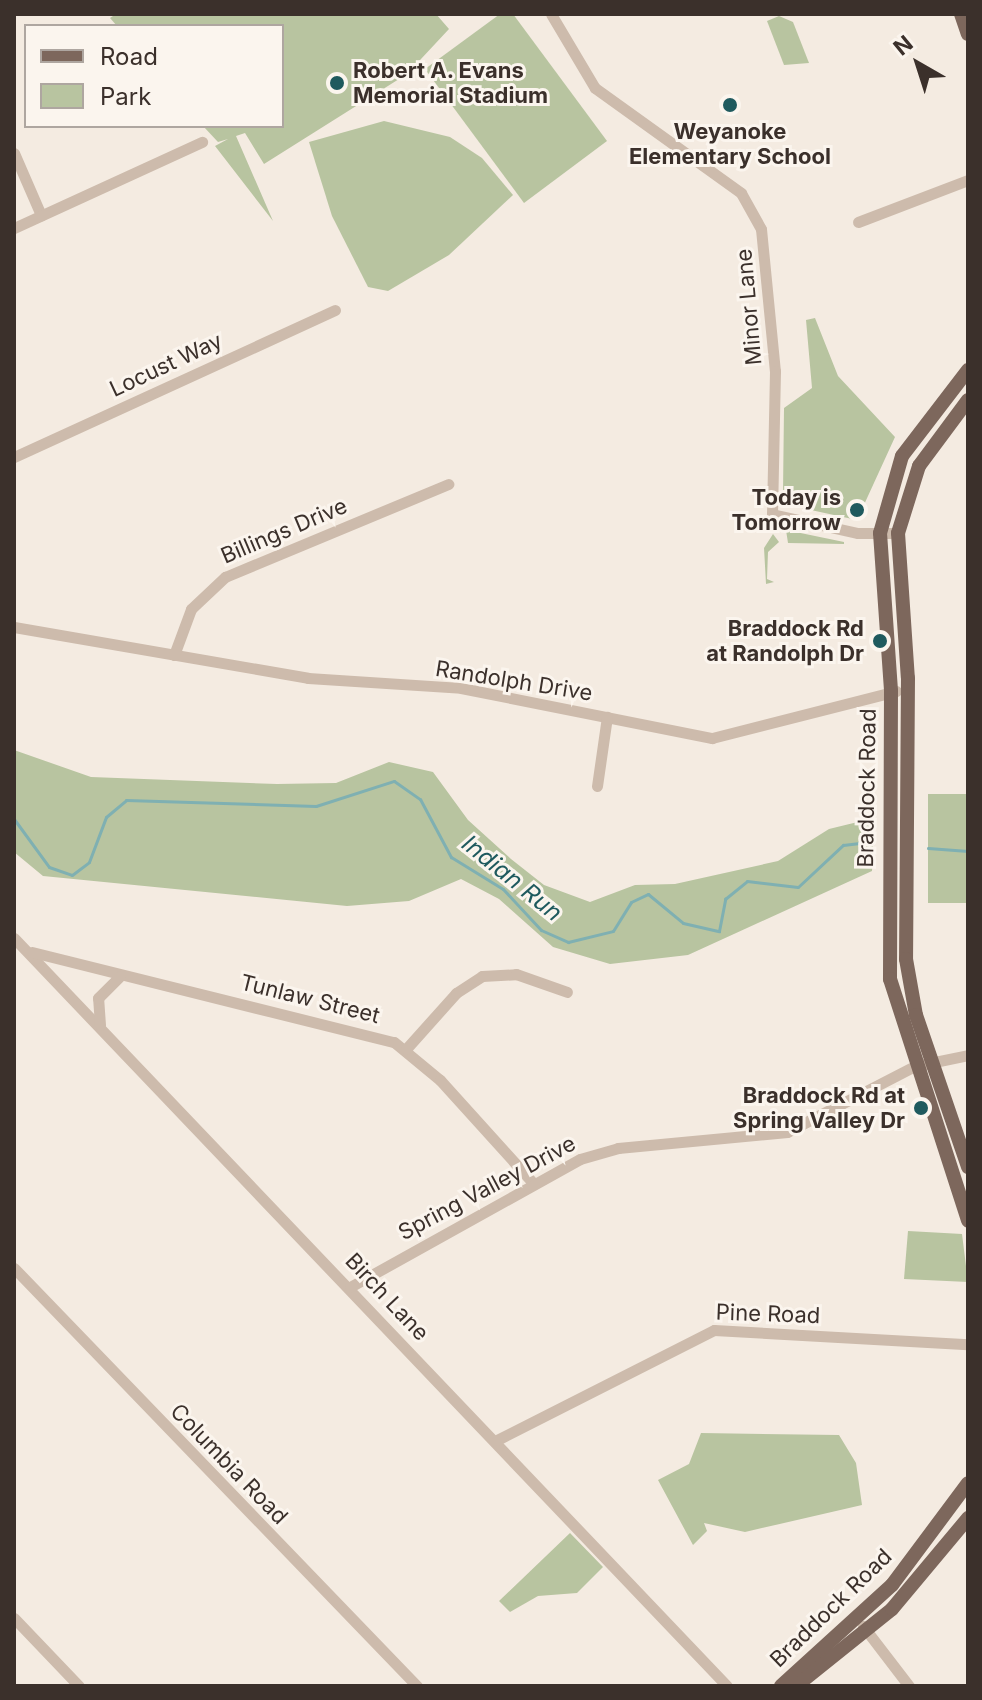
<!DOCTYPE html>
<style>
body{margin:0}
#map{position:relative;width:982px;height:1700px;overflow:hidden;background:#f4ebe1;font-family:Inter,sans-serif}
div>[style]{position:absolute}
.green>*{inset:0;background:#b8c4a0;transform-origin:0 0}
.stream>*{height:3px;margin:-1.5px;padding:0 1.5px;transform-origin:1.5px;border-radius:1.5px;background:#7fb0b2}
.minor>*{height:11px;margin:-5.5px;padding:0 5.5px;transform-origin:5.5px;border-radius:5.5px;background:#cdbbac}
.major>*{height:14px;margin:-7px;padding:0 7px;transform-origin:7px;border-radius:7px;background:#7d675c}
.dots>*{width:22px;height:22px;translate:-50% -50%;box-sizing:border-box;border:4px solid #fbf5ee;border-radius:50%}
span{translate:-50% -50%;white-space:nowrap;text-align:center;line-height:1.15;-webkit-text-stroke:6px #fbf5ee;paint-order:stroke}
.poi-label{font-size:22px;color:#3b302b;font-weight:700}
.left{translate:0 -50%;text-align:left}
.right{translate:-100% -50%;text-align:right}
.street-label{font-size:22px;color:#3b302b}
.water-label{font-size:24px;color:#1f5a5e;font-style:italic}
.frame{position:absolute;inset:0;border:16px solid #3b302b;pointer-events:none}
.legend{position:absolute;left:24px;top:24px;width:260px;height:104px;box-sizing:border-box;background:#fbf5ee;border:2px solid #aea6a0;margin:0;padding:10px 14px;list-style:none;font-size:24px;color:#3b302b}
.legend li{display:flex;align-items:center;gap:16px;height:40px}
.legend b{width:40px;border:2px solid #aea6a0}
.north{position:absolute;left:878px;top:24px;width:80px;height:80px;-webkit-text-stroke:6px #fbf5ee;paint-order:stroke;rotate:321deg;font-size:22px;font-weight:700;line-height:32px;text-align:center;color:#3b302b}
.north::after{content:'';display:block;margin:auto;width:28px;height:36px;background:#3b302b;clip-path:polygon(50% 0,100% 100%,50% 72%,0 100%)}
</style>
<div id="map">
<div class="green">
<div style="clip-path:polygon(116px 14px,436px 14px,449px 29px,407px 74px,264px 164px,245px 133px,236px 136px,273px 221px,215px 146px,228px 139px,218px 142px,203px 126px,282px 126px,282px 26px,117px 26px,110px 18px)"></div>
<div style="clip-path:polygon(500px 14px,513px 14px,607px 141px,524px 203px,425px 69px)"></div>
<div style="clip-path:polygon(779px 16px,793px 22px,809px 63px,784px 65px,767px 21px)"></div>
<div style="clip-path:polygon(384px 121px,450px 137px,482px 158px,513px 195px,449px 255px,388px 291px,368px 287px,332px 216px,309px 142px)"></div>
<div style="clip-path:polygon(815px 318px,838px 376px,895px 437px,857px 520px,797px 507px,783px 492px,784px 408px,812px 388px,806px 320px)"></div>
<div style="clip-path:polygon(786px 530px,844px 542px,844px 544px,788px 543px)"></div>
<div style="clip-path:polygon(773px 534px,779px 542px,768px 552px,767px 579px,774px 582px,766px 584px,764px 548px)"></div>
<div style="clip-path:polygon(14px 750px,91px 777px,277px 784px,336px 783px,389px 762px,433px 772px,468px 820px,511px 859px,544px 885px,590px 902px,635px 885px,675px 884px,778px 861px,829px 829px,874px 818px,872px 871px,688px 955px,610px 964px,553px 947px,499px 899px,461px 879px,409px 901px,347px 906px,43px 876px,14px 852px)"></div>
<div style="left:968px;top:794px;width:109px;height:40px;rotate:90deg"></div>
<div style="clip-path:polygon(908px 1231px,962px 1234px,968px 1282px,904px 1279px)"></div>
<div style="clip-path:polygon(701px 1433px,839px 1435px,856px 1463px,862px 1505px,745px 1532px,704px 1523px,707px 1531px,693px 1545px,658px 1480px,689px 1464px)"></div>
<div style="clip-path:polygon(570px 1533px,603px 1567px,577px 1593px,538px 1596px,510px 1612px,499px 1601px)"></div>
</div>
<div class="stream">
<div style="left:14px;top:819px;width:59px;rotate:53.9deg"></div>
<div style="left:49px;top:867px;width:24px;rotate:19deg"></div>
<div style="left:72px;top:875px;width:21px;rotate:-37deg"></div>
<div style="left:89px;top:862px;width:48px;rotate:-69.3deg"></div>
<div style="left:106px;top:817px;width:26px;rotate:-40deg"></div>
<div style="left:126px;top:800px;width:190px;rotate:1.8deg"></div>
<div style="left:316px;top:806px;width:82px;rotate:-17.8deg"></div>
<div style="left:394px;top:781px;width:32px;rotate:35deg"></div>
<div style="left:420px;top:799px;width:66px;rotate:61.9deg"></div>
<div style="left:451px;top:857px;width:61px;rotate:31.6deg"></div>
<div style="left:503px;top:889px;width:56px;rotate:47.2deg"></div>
<div style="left:541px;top:930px;width:30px;rotate:24deg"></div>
<div style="left:568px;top:942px;width:46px;rotate:-13.7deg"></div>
<div style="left:613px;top:931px;width:34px;rotate:-58deg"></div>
<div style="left:631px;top:902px;width:19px;rotate:-25deg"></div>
<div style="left:648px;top:894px;width:45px;rotate:39.6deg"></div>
<div style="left:683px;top:923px;width:37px;rotate:13deg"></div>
<div style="left:719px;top:931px;width:33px;rotate:-79deg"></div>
<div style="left:725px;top:899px;width:28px;rotate:-39deg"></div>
<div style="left:747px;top:881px;width:51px;rotate:6.7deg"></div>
<div style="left:798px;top:887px;width:62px;rotate:-43deg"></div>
<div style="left:843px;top:845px;width:23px;rotate:-7deg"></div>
<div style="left:928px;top:848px;width:40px;rotate:4.3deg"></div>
</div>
<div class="minor">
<div style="left:551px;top:14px;width:86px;rotate:59.3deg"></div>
<div style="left:595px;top:88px;width:180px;rotate:35.7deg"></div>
<div style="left:741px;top:193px;width:41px;rotate:60.9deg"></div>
<div style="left:761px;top:229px;width:143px;rotate:84.4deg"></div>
<div style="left:775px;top:371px;width:143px;rotate:91.2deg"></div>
<div style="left:772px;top:514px;width:88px;rotate:12.5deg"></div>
<div style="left:858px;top:533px;width:40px"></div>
<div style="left:14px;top:153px;width:68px;rotate:66.5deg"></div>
<div style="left:858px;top:222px;width:118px;rotate:-20.9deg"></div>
<div style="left:14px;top:228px;width:207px;rotate:-24.6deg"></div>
<div style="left:14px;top:457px;width:353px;rotate:-24.6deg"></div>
<div style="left:14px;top:627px;width:298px;rotate:9.8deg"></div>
<div style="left:308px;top:678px;width:153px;rotate:3.7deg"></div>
<div style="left:461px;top:688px;width:256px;rotate:11.3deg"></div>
<div style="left:712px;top:738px;width:190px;rotate:-14.3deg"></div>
<div style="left:174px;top:655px;width:49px;rotate:-69.7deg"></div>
<div style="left:191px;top:609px;width:47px;rotate:-43.3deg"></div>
<div style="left:225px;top:577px;width:242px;rotate:-22.6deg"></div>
<div style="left:597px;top:786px;width:70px;rotate:-81.8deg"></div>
<div style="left:14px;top:938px;width:1033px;rotate:46.37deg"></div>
<div style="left:32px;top:952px;width:373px;rotate:14deg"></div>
<div style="left:394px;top:1042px;width:60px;rotate:39.6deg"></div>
<div style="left:440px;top:1080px;width:139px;rotate:47.9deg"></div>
<div style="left:100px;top:1025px;width:27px;rotate:-94deg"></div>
<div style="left:98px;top:998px;width:31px;rotate:-45deg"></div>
<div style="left:406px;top:1049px;width:75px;rotate:-48.2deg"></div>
<div style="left:456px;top:993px;width:31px;rotate:-33deg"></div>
<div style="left:482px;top:976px;width:34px;rotate:-3deg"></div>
<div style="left:516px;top:974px;width:54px;rotate:19.4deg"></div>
<div style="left:14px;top:1268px;width:581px;rotate:46.05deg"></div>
<div style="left:350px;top:1287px;width:263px;rotate:-29.1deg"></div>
<div style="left:580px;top:1159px;width:40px;rotate:-16deg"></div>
<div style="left:618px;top:1148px;width:170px;rotate:-5.4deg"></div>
<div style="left:787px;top:1132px;width:144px;rotate:-27.3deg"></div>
<div style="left:915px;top:1066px;width:54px;rotate:-11.7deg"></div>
<div style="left:497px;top:1440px;width:243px;rotate:-26.9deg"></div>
<div style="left:714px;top:1330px;width:254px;rotate:3.2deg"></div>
<div style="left:14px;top:1618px;width:94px;rotate:46.3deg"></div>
<div style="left:863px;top:1626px;width:76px;rotate:52.5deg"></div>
</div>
<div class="major">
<div style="left:961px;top:14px;width:21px;rotate:71deg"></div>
<div style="left:968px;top:370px;width:108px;rotate:127.5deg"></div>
<div style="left:902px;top:456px;width:80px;rotate:105.9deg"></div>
<div style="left:880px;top:533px;width:158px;rotate:86deg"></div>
<div style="left:891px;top:691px;width:288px;rotate:90.2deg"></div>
<div style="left:890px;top:979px;width:254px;rotate:72.1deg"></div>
<div style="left:968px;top:400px;width:82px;rotate:126.6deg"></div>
<div style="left:919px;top:466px;width:70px;rotate:107.4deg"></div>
<div style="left:898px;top:533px;width:145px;rotate:86.1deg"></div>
<div style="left:908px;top:678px;width:281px;rotate:90.4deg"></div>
<div style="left:906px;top:959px;width:57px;rotate:79.9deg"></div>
<div style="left:916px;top:1015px;width:161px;rotate:71.1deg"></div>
<div style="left:781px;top:1686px;width:150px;rotate:-42.3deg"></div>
<div style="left:892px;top:1585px;width:127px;rotate:-53.3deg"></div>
<div style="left:796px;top:1686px;width:123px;rotate:-38.7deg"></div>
<div style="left:892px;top:1609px;width:119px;rotate:-50.1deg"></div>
</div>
<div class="dots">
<div style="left:337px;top:83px;background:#1f5a5e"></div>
<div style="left:730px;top:105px;background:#1f5a5e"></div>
<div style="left:857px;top:510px;background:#1f5a5e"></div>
<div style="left:880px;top:641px;background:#1f5a5e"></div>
<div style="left:921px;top:1108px;background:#1f5a5e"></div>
</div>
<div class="poi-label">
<span class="left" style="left:353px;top:83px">Robert A. Evans<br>Memorial Stadium</span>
<span style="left:730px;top:144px">Weyanoke<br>Elementary School</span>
<span class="right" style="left:841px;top:510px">Today is<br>Tomorrow</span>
<span class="right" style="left:864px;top:641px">Braddock Rd<br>at Randolph Dr</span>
<span class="right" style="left:905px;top:1108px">Braddock Rd at<br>Spring Valley Dr</span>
</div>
<div class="street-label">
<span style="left:749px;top:307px;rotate:-95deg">Minor Lane</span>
<span style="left:166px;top:365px;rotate:-25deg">Locust Way</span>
<span style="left:284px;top:531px;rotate:-23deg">Billings Drive</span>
<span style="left:514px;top:681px;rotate:9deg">Randolph Drive</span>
<span style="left:867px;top:788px;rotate:-89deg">Braddock Road</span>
<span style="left:310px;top:999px;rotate:14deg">Tunlaw Street</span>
<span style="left:487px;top:1188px;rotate:-28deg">Spring Valley Drive</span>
<span style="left:387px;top:1297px;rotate:47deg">Birch Lane</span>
<span style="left:768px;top:1314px;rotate:2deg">Pine Road</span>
<span style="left:229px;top:1464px;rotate:46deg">Columbia Road</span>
<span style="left:831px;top:1608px;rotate:-44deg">Braddock Road</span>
</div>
<div class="water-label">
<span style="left:512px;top:878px;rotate:39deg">Indian Run</span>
</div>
<div class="frame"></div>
<ul class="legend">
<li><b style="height:10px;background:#7d675c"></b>Road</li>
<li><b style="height:22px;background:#b8c4a0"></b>Park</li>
</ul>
<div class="north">N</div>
</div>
